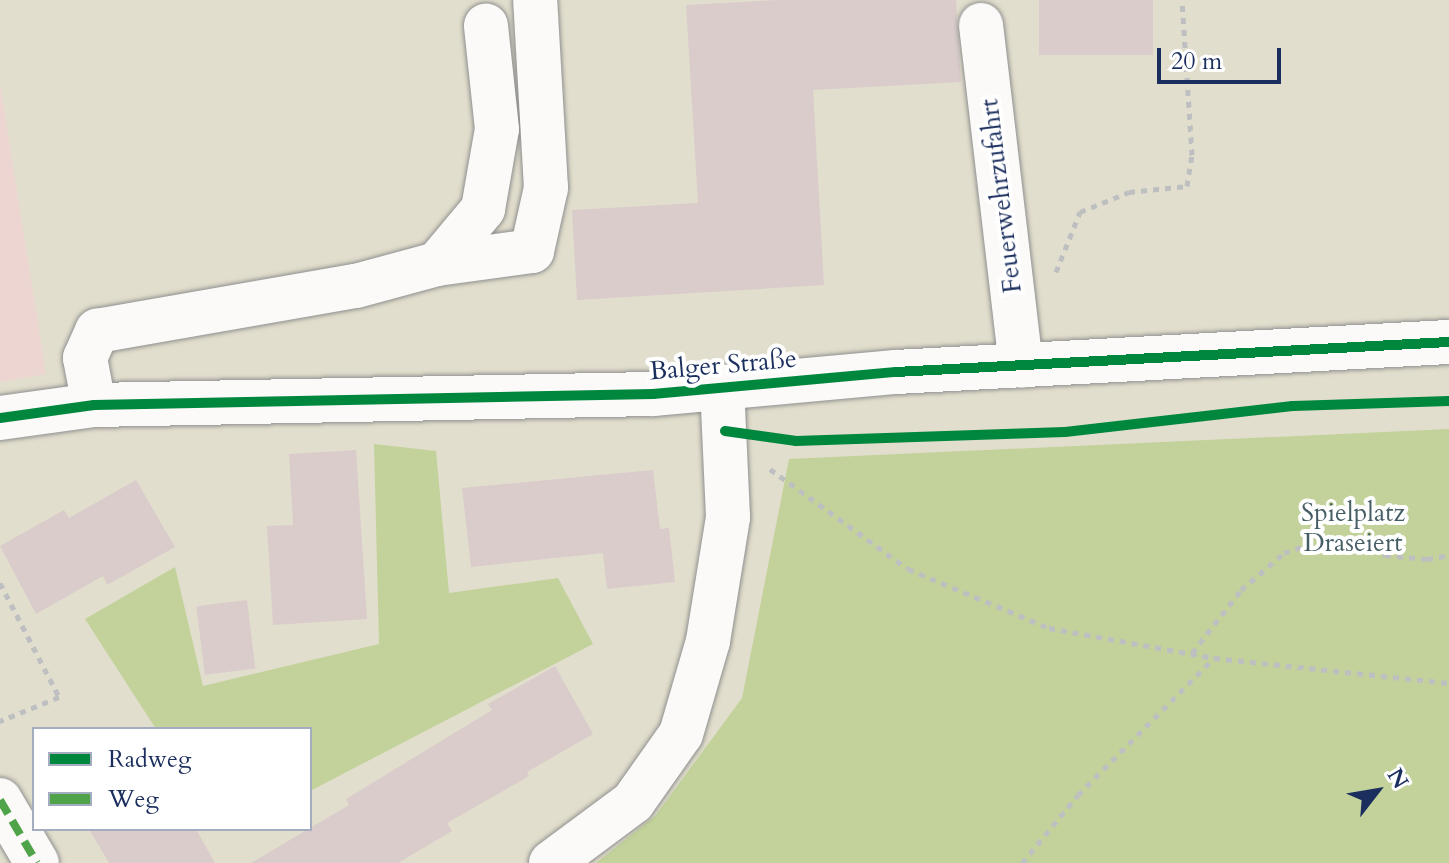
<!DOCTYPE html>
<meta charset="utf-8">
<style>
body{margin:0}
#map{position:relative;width:1449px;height:863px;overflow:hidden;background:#e2decd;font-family:Cardo,serif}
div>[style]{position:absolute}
.built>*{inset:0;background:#edd6d2}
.green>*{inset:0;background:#c2d29a}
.building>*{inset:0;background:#d9cccb;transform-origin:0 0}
.path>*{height:5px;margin-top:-2.5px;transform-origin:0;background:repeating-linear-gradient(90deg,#bdbfc0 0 6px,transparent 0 12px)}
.roads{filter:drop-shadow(0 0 2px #8f908f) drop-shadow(0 0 2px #8f908f)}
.minor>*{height:44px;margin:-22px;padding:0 22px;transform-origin:22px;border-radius:22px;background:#fbfaf8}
.quiet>*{height:8px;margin-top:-4px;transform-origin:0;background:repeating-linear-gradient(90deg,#4fa44a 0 16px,transparent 0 24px)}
.cycleway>*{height:10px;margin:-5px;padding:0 5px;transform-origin:5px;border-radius:5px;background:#00873e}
span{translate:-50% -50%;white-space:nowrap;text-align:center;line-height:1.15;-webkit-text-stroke:8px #fff;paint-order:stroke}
.street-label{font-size:26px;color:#1b2f5e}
.park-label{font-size:26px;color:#455d64}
.legend{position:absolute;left:32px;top:727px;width:280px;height:104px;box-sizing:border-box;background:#fff;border:2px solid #a4acbf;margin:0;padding:10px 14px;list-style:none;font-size:24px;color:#1b2f5e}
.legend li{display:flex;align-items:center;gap:16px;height:40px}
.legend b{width:40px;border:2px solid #a4acbf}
.north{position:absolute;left:1337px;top:751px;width:80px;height:80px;-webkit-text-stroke:6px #fff;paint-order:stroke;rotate:59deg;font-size:22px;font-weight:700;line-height:32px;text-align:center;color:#1b2f5e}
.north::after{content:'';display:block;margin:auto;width:28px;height:36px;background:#1b2f5e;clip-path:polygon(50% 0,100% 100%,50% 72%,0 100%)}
.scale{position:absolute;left:1157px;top:48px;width:124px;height:36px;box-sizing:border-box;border:4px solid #1b2f5e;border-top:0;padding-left:10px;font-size:24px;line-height:28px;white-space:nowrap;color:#1b2f5e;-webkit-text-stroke:6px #fff;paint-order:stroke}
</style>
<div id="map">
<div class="built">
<div style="clip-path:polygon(0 84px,46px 374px,0 382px)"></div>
</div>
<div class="green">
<div style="clip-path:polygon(1449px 429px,1449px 863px,596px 863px,656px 815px,742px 698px,789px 459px)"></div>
<div style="clip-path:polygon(374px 444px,436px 451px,449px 593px,558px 578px,593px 644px,310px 791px,310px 729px,156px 729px,85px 619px,175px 567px,203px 686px,379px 644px)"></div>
</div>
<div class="building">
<div style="clip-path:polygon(778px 0,956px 0,961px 82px,813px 90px,824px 285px,577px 300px,572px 210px,698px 203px,686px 5px)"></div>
<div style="left:1039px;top:0;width:114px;height:55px"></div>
<div style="clip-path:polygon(356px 450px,367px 619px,273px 625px,267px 526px,293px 525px,289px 454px)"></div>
<div style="clip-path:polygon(653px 470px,660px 529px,669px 528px,675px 582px,607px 589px,603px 553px,471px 567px,462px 488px)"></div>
<div style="clip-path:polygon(136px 480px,175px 547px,107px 585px,103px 576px,36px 614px,0 546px,64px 510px,69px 518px)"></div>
<div style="left:247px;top:600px;width:69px;height:51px;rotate:83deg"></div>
<div style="clip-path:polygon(555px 666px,593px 734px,527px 772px,529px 776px,447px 823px,452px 831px,398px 863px,251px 863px,349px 805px,346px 799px,492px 710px,488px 704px)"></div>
<div style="clip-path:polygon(89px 829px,196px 829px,215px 863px,109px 863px)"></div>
</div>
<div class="path">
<div style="left:1056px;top:272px;width:65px;rotate:-68.2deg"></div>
<div style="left:1080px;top:212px;width:53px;rotate:-22.2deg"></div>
<div style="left:1129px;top:192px;width:58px;rotate:-5.9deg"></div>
<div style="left:1187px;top:186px;width:31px;rotate:-81deg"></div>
<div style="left:1192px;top:155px;width:155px;rotate:-93.7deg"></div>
<div style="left:770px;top:469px;width:170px;rotate:35.9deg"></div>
<div style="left:908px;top:569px;width:153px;rotate:22.7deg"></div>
<div style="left:1049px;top:628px;width:168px;rotate:10.3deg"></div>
<div style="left:1214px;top:658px;width:236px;rotate:6.1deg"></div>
<div style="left:0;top:583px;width:128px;rotate:62.6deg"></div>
<div style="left:59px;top:697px;width:64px;rotate:157.9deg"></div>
<div style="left:1192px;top:653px;width:80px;rotate:-52.1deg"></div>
<div style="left:1241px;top:590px;width:57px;rotate:-40.7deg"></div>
<div style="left:1284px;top:553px;width:42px;rotate:-19.3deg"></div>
<div style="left:1324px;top:539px;width:27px;rotate:-2deg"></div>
<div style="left:1351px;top:538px;width:38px;rotate:27deg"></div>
<div style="left:1385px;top:555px;width:42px;rotate:5.4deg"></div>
<div style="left:1427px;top:559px;width:22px;rotate:-10deg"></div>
<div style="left:1022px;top:863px;width:88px;rotate:-50.5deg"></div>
<div style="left:1078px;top:795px;width:193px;rotate:-45.2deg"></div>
</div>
<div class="roads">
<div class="minor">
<div style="left:981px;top:25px;width:343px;rotate:83.3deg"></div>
<div style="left:437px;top:264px;width:96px;rotate:-7.8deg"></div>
<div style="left:532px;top:251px;width:65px;rotate:-77.5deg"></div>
<div style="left:546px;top:188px;width:188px;rotate:-93.3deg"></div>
<div style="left:94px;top:405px;width:48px;rotate:-100.8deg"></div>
<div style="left:85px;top:358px;width:30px;rotate:-66deg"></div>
<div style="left:97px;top:331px;width:263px;rotate:-9.9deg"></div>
<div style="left:356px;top:286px;width:84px;rotate:-15.2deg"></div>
<div style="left:437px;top:264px;width:72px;rotate:-50.1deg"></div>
<div style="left:483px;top:209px;width:81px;rotate:-80.1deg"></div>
<div style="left:497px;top:129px;width:104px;rotate:-96.1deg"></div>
<div style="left:0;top:418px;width:95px;rotate:-7.9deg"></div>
<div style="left:94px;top:405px;width:559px;rotate:-1.13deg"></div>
<div style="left:653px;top:394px;width:244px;rotate:-5.2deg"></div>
<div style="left:896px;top:372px;width:554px;rotate:-3.11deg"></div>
<div style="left:0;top:800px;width:73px;rotate:59.6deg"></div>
<div style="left:551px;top:863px;width:102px;rotate:-36.6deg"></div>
<div style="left:633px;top:802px;width:83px;rotate:-54.8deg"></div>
<div style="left:681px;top:734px;width:97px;rotate:-73.8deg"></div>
<div style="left:708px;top:641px;width:126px;rotate:-80.8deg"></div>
<div style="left:728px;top:517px;width:131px;rotate:-92.6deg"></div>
</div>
</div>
<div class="quiet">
<div style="left:0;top:800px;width:73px;rotate:59.6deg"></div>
</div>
<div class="cycleway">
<div style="left:0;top:418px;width:95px;rotate:-7.9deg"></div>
<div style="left:94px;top:405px;width:559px;rotate:-1.13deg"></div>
<div style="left:653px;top:394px;width:244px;rotate:-5.2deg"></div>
<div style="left:896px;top:372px;width:554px;rotate:-3.11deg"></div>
<div style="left:725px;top:431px;width:72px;rotate:8deg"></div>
<div style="left:796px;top:441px;width:269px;rotate:-1.9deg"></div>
<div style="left:1065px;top:432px;width:229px;rotate:-6.5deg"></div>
<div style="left:1293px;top:406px;width:156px;rotate:-1.8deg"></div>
</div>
<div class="street-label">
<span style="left:1001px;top:196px;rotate:-97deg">Feuerwehrzufahrt</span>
<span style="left:723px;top:365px;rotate:-5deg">Balger Straße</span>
</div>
<div class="park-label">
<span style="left:1353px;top:528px">Spielplatz<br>Draseiert</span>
</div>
<ul class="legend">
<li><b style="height:10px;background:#00873e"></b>Radweg</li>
<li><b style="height:10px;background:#4fa44a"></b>Weg</li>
</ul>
<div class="north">N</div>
<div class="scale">20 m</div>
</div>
